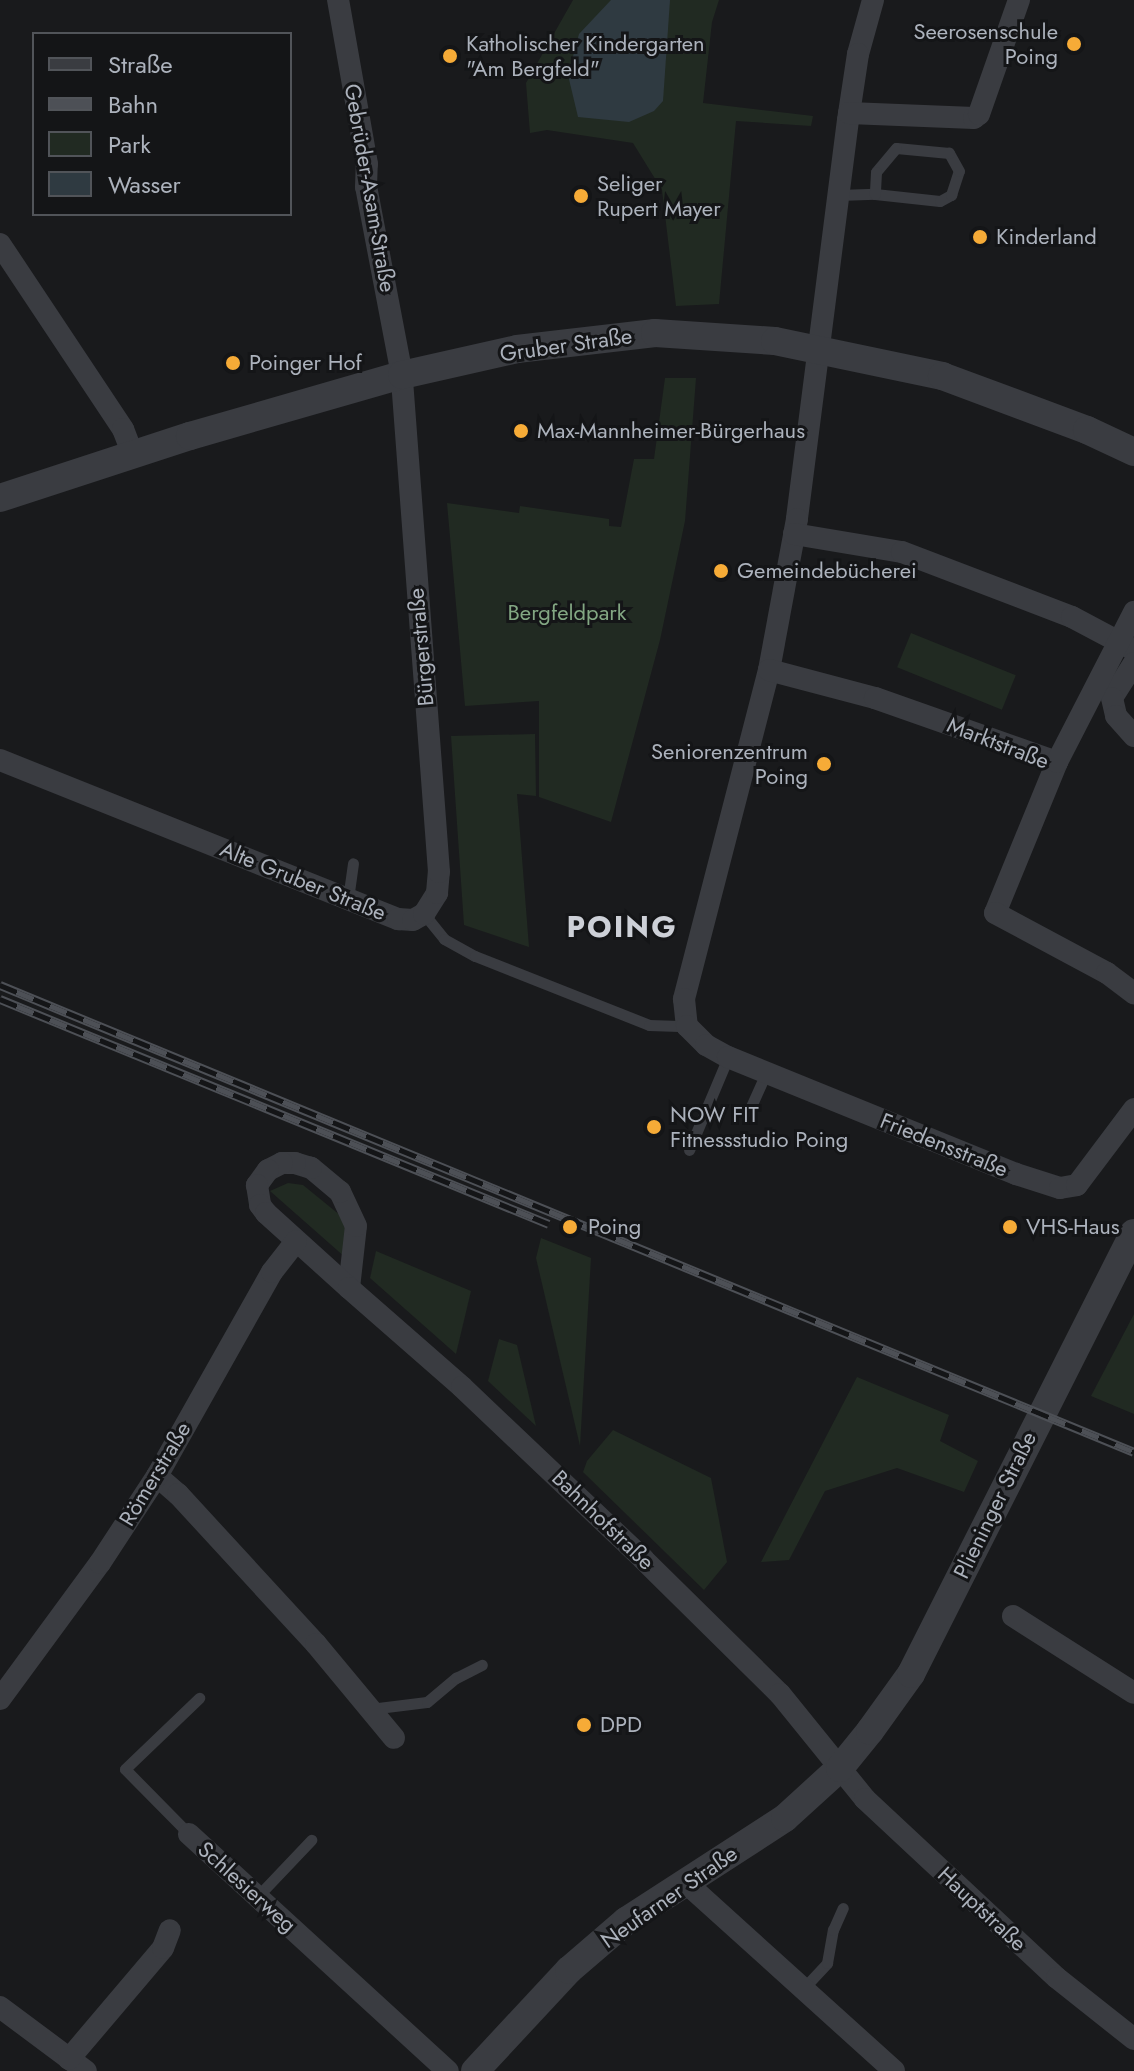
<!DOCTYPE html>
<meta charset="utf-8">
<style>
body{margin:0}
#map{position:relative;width:1134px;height:2071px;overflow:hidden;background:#191a1c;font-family:Jost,sans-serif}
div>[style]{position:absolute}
.green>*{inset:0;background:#212a22;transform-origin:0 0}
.water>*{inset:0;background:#2f3a41}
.service>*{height:11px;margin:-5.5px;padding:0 5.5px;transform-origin:5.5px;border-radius:5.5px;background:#3a3c41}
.minor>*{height:22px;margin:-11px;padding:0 11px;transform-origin:11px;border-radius:11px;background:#3a3c41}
.tertiary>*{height:28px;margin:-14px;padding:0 14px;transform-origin:14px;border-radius:14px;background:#3a3c41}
.rail>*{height:9px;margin-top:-4.5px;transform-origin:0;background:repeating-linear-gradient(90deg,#141517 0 18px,#4d5056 0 36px);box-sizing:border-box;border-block:2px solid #4d5056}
.dots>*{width:22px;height:22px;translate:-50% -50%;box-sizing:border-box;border:4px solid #141517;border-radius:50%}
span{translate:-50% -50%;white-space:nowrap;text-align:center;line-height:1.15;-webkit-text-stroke:6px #141517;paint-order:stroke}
.poi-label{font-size:22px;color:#acb2bc}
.right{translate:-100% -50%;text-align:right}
.left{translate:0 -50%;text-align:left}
.street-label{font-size:22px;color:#acb2bc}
.park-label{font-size:22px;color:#83a783}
.district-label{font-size:30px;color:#cdd0d7;font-weight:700;letter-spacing:2px}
.legend{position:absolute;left:32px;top:32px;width:260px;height:184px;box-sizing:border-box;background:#141517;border:2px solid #515459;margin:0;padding:10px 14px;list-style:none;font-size:24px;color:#acb2bc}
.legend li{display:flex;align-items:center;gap:16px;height:40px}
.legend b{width:40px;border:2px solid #515459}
</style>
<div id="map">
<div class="green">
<div style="clip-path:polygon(573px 0,719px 0,712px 22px,703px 103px,813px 116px,811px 126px,736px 121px,719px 304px,676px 306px,662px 190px,633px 143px,547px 130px,530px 133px,526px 83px)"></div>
<div style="clip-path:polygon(665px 378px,696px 378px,685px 521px,660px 640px,611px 822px,539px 797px,539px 701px,465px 706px,447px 503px,519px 513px,520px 506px,609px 519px,609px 526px,621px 527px,634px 459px,654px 459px)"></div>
<div style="left:911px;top:633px;width:113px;height:37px;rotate:22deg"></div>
<div style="clip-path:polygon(535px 734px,536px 796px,517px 794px,529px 947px,464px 925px,451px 736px)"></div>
<div style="clip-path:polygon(288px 1183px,303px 1185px,346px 1220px,346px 1258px,270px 1191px)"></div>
<div style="clip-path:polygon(541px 1238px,591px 1258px,580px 1446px,536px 1258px)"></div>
<div style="clip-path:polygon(376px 1251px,471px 1291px,456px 1354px,370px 1278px)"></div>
<div style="clip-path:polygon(1134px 1314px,1134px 1414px,1091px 1396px)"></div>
<div style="clip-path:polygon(499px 1339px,517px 1345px,536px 1426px,488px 1381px)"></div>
<div style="clip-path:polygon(857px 1377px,949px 1415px,940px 1441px,978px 1461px,964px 1492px,897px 1468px,825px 1491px,789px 1560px,761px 1562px)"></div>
<div style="clip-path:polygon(613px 1430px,711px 1478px,727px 1562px,704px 1590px,583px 1472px,587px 1461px)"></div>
</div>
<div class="water">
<div style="clip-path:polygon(611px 0,670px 0,663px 101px,654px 111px,629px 122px,578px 117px,568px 75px,579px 34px)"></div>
</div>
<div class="service">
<div style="left:838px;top:195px;width:37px;rotate:-2deg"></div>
<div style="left:875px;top:194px;width:65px;rotate:6.1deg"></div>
<div style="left:940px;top:201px;width:13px;rotate:-29deg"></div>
<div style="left:951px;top:195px;width:25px;rotate:-72deg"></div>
<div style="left:959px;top:171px;width:21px;rotate:-119deg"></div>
<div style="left:949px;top:153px;width:53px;rotate:-174.6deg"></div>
<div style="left:896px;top:148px;width:31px;rotate:130deg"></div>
<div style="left:876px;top:172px;width:22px;rotate:93deg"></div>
<div style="left:348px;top:899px;width:36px;rotate:-82deg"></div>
<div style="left:424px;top:914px;width:32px;rotate:51deg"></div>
<div style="left:444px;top:939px;width:35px;rotate:29deg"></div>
<div style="left:475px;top:956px;width:187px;rotate:21.6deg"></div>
<div style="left:649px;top:1025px;width:38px;rotate:2deg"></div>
<div style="left:749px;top:1111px;width:42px;rotate:-65.9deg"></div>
<div style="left:689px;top:1150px;width:101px;rotate:-67.2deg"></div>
<div style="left:370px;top:1709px;width:57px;rotate:-7deg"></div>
<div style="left:427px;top:1702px;width:38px;rotate:-40deg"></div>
<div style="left:456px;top:1678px;width:29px;rotate:-27deg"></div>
<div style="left:189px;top:1834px;width:91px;rotate:-134.6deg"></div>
<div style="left:125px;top:1769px;width:103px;rotate:-43.8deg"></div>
<div style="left:257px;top:1897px;width:79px;rotate:-46.5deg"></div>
<div style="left:802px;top:1990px;width:37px;rotate:-47deg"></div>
<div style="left:827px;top:1963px;width:34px;rotate:-80deg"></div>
<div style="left:833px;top:1930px;width:24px;rotate:-66deg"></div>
</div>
<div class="minor">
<div style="left:873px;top:0;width:56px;rotate:105.5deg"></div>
<div style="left:858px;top:54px;width:67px;rotate:98.6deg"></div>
<div style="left:848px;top:120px;width:402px;rotate:97.3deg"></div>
<div style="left:797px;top:519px;width:154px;rotate:100.5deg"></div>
<div style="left:769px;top:670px;width:340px;rotate:104.5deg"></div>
<div style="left:684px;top:999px;width:27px;rotate:84deg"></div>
<div style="left:687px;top:1026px;width:27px;rotate:45deg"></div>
<div style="left:706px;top:1045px;width:25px;rotate:29deg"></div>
<div style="left:728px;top:1057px;width:311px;rotate:22.1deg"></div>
<div style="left:1016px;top:1174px;width:46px;rotate:17.7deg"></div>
<div style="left:1060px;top:1188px;width:17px;rotate:-10deg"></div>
<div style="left:1077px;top:1185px;width:95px;rotate:-53.1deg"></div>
<div style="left:849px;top:113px;width:125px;rotate:2.3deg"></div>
<div style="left:974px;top:118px;width:6px;rotate:-39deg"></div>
<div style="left:979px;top:114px;width:121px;rotate:-70.7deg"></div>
<div style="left:0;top:244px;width:222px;rotate:56.4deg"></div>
<div style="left:123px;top:429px;width:28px;rotate:69deg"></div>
<div style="left:794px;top:534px;width:109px;rotate:9.5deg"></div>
<div style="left:902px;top:552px;width:182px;rotate:20.9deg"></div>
<div style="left:1072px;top:617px;width:70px;rotate:28deg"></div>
<div style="left:1134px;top:663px;width:41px;rotate:122.2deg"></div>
<div style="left:1112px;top:698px;width:18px;rotate:77deg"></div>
<div style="left:1116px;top:716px;width:27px;rotate:48deg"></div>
<div style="left:769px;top:670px;width:110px;rotate:14.8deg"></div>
<div style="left:875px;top:698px;width:193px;rotate:19.4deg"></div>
<div style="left:1057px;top:762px;width:163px;rotate:112.3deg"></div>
<div style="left:995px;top:913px;width:127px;rotate:28.2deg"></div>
<div style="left:1107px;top:973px;width:34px;rotate:37deg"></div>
<div style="left:0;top:760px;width:429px;rotate:21.8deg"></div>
<div style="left:398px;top:919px;width:15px;rotate:4deg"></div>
<div style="left:413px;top:920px;width:13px;rotate:-29deg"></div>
<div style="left:424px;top:914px;width:25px;rotate:-58deg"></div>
<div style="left:437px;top:893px;width:21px;rotate:-85deg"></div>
<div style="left:439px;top:872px;width:498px;rotate:-94.3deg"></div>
<div style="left:402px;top:375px;width:191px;rotate:-100.8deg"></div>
<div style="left:366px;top:187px;width:23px;rotate:-88deg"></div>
<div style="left:367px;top:164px;width:167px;rotate:-100deg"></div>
<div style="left:1057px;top:762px;width:169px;rotate:-62.8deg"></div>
<div style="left:349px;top:1288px;width:62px;rotate:-83.6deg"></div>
<div style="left:356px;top:1226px;width:38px;rotate:-115deg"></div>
<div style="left:340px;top:1192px;width:38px;rotate:-140deg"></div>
<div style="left:311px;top:1168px;width:17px;rotate:-163deg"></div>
<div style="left:295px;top:1163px;width:13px;rotate:180deg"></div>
<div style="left:282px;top:1163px;width:16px;rotate:153deg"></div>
<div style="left:268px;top:1170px;width:19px;rotate:126deg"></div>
<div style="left:257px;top:1185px;width:20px;rotate:81deg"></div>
<div style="left:260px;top:1205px;width:10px;rotate:53deg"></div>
<div style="left:266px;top:1213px;width:112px;rotate:42.1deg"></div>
<div style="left:349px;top:1288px;width:150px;rotate:41.2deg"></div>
<div style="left:462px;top:1387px;width:250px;rotate:43.5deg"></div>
<div style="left:643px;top:1559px;width:192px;rotate:44.6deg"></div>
<div style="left:780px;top:1694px;width:135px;rotate:51deg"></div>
<div style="left:865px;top:1799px;width:262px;rotate:43deg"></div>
<div style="left:1057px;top:1978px;width:98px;rotate:38.4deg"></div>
<div style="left:157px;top:1476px;width:28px;rotate:41deg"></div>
<div style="left:178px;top:1494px;width:204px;rotate:47.4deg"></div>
<div style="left:316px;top:1644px;width:122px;rotate:50.3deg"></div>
<div style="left:1013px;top:1616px;width:143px;rotate:32.5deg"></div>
<div style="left:0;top:1699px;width:169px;rotate:-53.7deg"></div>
<div style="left:100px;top:1563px;width:104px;rotate:-56.8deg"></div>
<div style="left:157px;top:1476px;width:234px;rotate:-60.6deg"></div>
<div style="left:272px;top:1272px;width:39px;rotate:-52deg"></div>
<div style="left:189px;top:1834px;width:351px;rotate:42.5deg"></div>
<div style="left:684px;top:1881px;width:283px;rotate:42.1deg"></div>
<div style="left:0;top:2007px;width:107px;rotate:36.7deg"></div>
<div style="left:69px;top:2059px;width:145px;rotate:-49.7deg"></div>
<div style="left:163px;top:1948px;width:19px;rotate:-69deg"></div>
</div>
<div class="tertiary">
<div style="left:0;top:498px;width:200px;rotate:-18.1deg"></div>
<div style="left:190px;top:436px;width:221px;rotate:-16.1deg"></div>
<div style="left:402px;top:375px;width:118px;rotate:-12.7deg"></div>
<div style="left:517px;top:349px;width:139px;rotate:-6.6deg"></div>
<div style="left:655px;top:333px;width:120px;rotate:3.8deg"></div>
<div style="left:775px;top:341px;width:171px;rotate:11.8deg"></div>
<div style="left:942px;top:376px;width:155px;rotate:20.4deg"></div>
<div style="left:1087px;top:430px;width:52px;rotate:25.1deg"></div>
<div style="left:475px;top:2071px;width:138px;rotate:-47.1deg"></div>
<div style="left:569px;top:1970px;width:75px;rotate:-40.7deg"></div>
<div style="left:626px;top:1921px;width:189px;rotate:-32.9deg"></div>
<div style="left:785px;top:1818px;width:74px;rotate:-42.3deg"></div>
<div style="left:840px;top:1768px;width:48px;rotate:-51deg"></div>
<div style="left:870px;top:1731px;width:70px;rotate:-54.3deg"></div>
<div style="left:911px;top:1674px;width:494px;rotate:-63.2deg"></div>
</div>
<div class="rail">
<div style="left:0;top:985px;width:1226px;rotate:22.38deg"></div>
<div style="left:0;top:999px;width:593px;rotate:22.29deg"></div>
</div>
<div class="dots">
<div style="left:1074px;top:44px;background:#f6ab37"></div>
<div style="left:450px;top:56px;background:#f6ab37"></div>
<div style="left:581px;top:196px;background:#f6ab37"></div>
<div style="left:980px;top:237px;background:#f6ab37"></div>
<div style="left:233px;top:363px;background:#f6ab37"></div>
<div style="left:521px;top:431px;background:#f6ab37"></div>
<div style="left:721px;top:571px;background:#f6ab37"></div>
<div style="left:824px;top:764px;background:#f6ab37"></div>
<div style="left:654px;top:1127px;background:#f6ab37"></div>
<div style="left:570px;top:1227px;background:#f6ab37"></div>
<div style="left:1010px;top:1227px;background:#f6ab37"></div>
<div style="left:584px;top:1725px;background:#f6ab37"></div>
</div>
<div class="poi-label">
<span class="right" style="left:1058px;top:44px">Seerosenschule<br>Poing</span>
<span class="left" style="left:466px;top:56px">Katholischer Kindergarten<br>"Am Bergfeld"</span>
<span class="left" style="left:597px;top:196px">Seliger<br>Rupert Mayer</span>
<span class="left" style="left:996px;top:237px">Kinderland</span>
<span class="left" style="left:249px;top:363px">Poinger Hof</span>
<span class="left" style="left:537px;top:431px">Max-Mannheimer-Bürgerhaus</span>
<span class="left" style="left:737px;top:571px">Gemeindebücherei</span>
<span class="right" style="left:808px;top:764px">Seniorenzentrum<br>Poing</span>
<span class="left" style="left:670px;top:1127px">NOW FIT<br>Fitnessstudio Poing</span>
<span class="left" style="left:588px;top:1227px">Poing</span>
<span class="left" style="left:1026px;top:1227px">VHS-Haus</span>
<span class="left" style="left:600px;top:1725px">DPD</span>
</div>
<div class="street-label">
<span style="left:370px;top:188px;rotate:80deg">Gebrüder-Asam-Straße</span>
<span style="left:566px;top:345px;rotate:-8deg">Gruber Straße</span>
<span style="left:421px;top:647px;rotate:-95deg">Bürgerstraße</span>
<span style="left:998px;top:743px;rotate:21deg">Marktstraße</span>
<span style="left:303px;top:881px;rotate:22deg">Alte Gruber Straße</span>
<span style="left:944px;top:1145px;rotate:22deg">Friedensstraße</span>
<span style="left:155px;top:1474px;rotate:-59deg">Römerstraße</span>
<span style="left:995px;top:1505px;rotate:-64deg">Plieninger Straße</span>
<span style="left:603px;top:1520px;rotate:44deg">Bahnhofstraße</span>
<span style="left:247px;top:1887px;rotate:42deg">Schlesierweg</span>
<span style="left:669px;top:1897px;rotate:-35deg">Neufarner Straße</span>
<span style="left:982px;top:1909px;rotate:43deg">Hauptstraße</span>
</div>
<div class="park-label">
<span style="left:567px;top:613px">Bergfeldpark</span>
</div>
<div class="district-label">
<span style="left:622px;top:927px">POING</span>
</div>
<ul class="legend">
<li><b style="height:10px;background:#3a3c41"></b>Straße</li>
<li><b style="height:10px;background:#4d5056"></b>Bahn</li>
<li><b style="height:22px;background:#212a22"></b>Park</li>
<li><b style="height:22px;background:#2f3a41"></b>Wasser</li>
</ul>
</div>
